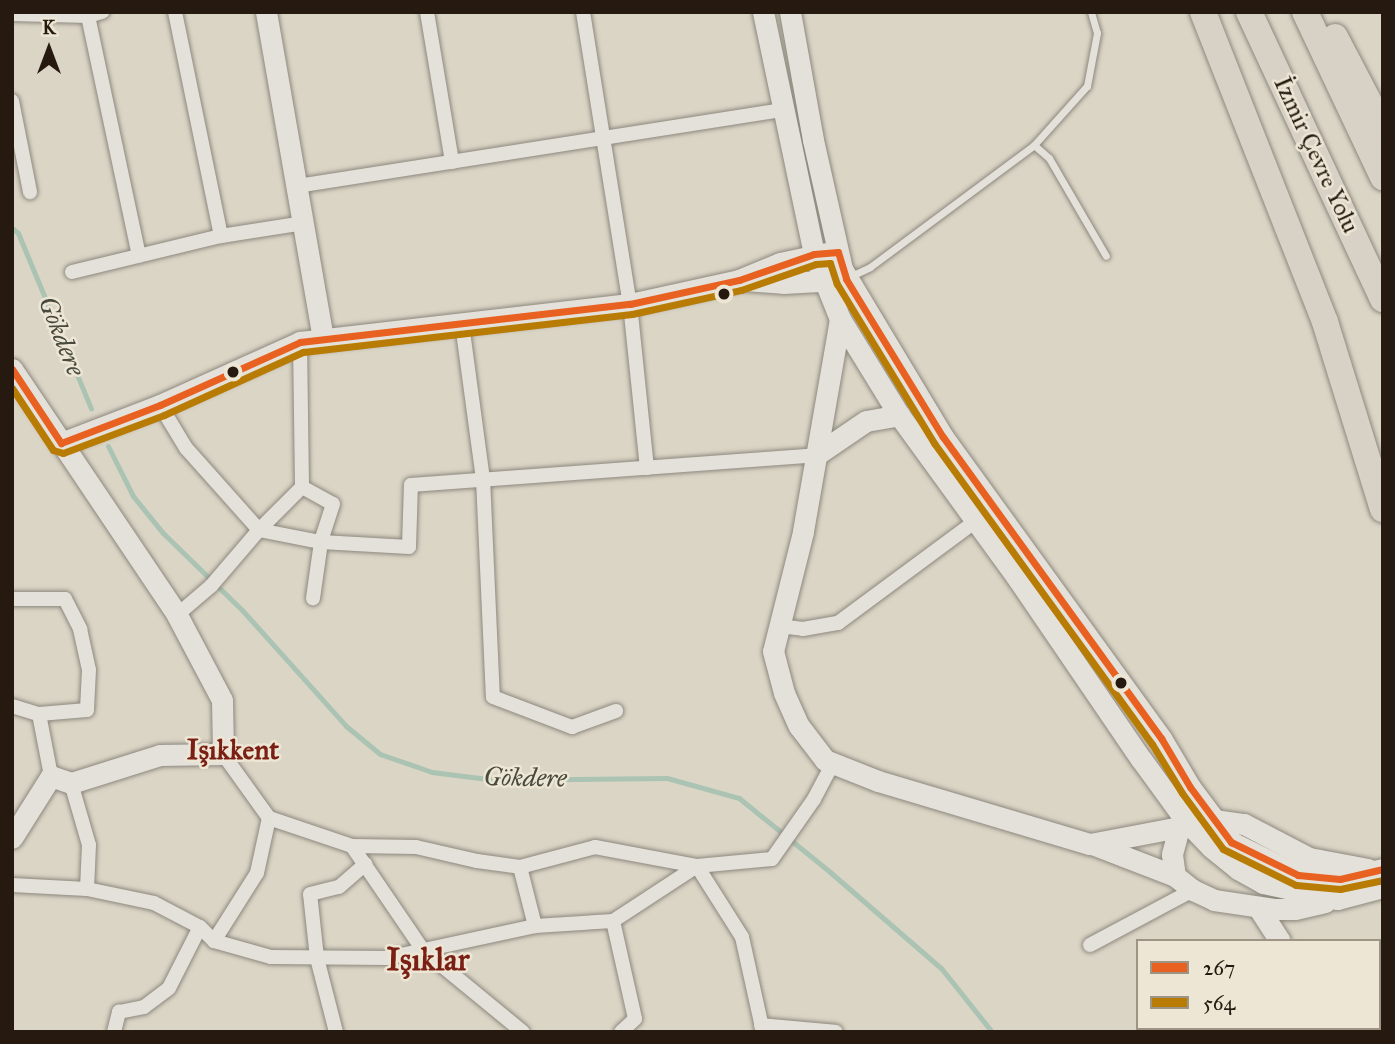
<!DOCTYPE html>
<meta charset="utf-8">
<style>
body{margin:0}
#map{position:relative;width:1395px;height:1044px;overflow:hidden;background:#dbd5c6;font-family:"IM FELL Great Primer",serif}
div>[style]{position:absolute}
.stream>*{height:5px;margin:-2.5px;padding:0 2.5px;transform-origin:2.5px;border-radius:2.5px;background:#abc3b3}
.roads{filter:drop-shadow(0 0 2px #8d887e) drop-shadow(0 0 2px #8d887e)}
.lane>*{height:7px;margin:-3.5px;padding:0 3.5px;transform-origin:3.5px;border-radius:3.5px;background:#e4e1da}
.street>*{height:14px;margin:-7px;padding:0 7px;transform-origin:7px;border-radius:7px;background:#e4e1da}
.secondary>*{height:21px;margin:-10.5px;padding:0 10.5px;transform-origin:10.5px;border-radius:10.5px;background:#e4e1da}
.highway>*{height:26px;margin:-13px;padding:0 13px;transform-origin:13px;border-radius:13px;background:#d8d1c5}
.bus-1>*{height:7px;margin:-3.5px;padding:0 3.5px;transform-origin:3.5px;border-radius:3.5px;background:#e86121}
.bus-2>*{height:7px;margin:-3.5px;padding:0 3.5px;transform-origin:3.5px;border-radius:3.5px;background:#b87c05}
.dots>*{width:19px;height:19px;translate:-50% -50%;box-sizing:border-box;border:4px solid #ede6d5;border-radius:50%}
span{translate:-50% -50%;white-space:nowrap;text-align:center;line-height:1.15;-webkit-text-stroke:5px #ede6d5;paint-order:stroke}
.street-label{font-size:24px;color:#261a10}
.water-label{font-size:26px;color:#484a3e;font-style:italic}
.quarter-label{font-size:28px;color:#7a1f14;font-weight:700}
.district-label{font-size:32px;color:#7a1f14;font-weight:700}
.frame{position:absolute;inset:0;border:14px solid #261a10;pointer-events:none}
.legend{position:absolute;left:1136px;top:939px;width:245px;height:91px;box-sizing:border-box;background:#ede6d5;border:2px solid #9d9486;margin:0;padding:9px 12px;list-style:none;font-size:21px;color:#261a10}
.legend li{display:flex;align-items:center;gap:14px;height:35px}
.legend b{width:35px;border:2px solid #9d9486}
.north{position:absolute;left:14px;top:14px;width:70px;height:70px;-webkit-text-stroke:5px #ede6d5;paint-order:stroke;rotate:0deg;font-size:19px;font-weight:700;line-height:28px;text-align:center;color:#261a10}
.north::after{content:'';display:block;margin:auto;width:24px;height:32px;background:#261a10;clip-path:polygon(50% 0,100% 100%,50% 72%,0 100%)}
</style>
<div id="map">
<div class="stream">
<div style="left:12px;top:228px;width:8px;rotate:40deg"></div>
<div style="left:18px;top:233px;width:190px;rotate:67.4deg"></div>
<div style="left:108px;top:446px;width:56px;rotate:63.4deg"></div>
<div style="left:133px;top:496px;width:48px;rotate:51deg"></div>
<div style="left:163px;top:533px;width:110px;rotate:44.3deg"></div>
<div style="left:242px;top:610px;width:156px;rotate:48.1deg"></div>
<div style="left:346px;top:726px;width:44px;rotate:39.5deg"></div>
<div style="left:380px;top:754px;width:55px;rotate:19.1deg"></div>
<div style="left:432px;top:772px;width:64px;rotate:7.2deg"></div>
<div style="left:495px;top:780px;width:172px;rotate:-0.7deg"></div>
<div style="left:667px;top:778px;width:75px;rotate:15.5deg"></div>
<div style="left:739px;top:798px;width:117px;rotate:39.1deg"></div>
<div style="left:830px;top:872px;width:147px;rotate:40.9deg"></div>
<div style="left:941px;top:968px;width:82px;rotate:51.4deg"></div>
</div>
<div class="roads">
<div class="lane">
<div style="left:1034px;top:145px;width:79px;rotate:-48.1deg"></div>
<div style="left:1087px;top:86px;width:54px;rotate:-79.3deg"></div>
<div style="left:1097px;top:33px;width:22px;rotate:-106deg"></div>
<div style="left:849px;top:277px;width:23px;rotate:-25deg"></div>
<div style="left:870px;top:267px;width:204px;rotate:-36.6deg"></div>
<div style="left:1034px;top:145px;width:20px;rotate:41deg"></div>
<div style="left:1049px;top:158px;width:113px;rotate:59.8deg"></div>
</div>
<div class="street">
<div style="left:175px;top:12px;width:229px;rotate:78.4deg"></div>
<div style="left:427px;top:12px;width:152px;rotate:80.5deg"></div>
<div style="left:583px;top:12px;width:296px;rotate:80.9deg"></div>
<div style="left:630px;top:304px;width:165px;rotate:84.1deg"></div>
<div style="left:12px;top:14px;width:76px;rotate:1.5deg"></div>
<div style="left:88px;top:16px;width:15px;rotate:-16deg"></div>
<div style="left:88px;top:16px;width:245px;rotate:78deg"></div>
<div style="left:12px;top:101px;width:93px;rotate:78.8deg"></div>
<div style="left:297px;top:186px;width:491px;rotate:-8.9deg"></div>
<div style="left:72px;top:272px;width:153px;rotate:-13.6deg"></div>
<div style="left:221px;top:236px;width:84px;rotate:-8.9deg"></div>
<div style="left:462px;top:324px;width:156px;rotate:82.3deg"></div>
<div style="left:483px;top:479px;width:218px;rotate:87.4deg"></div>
<div style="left:493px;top:697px;width:85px;rotate:20.8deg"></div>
<div style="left:572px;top:727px;width:47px;rotate:-20deg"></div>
<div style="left:300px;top:342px;width:145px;rotate:89.2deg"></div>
<div style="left:302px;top:487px;width:35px;rotate:29deg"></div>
<div style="left:333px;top:504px;width:40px;rotate:108deg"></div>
<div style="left:321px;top:542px;width:57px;rotate:98.1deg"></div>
<div style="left:160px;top:405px;width:50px;rotate:58.8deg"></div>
<div style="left:186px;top:448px;width:110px;rotate:48.3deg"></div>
<div style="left:259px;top:530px;width:63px;rotate:11deg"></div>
<div style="left:321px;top:542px;width:88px;rotate:3.3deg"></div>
<div style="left:409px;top:547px;width:62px;rotate:-88.2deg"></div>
<div style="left:411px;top:485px;width:406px;rotate:-4.2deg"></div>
<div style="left:12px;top:599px;width:53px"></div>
<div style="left:65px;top:599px;width:34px;rotate:63deg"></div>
<div style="left:80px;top:629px;width:42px;rotate:77.6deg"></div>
<div style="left:89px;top:670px;width:40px;rotate:92.9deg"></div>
<div style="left:87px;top:710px;width:48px;rotate:175.2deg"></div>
<div style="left:177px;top:615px;width:45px;rotate:-40.5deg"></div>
<div style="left:211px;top:586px;width:74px;rotate:-49.4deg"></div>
<div style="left:259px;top:530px;width:61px;rotate:-45deg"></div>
<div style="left:779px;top:626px;width:24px;rotate:7deg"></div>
<div style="left:803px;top:629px;width:36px;rotate:-10deg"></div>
<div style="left:838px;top:623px;width:172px;rotate:-36.5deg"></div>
<div style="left:12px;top:706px;width:28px;rotate:17deg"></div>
<div style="left:39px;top:714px;width:63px;rotate:79deg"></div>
<div style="left:223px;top:754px;width:79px;rotate:54.3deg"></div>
<div style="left:269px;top:818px;width:88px;rotate:18.6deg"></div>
<div style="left:352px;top:846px;width:126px;rotate:55.7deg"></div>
<div style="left:423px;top:950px;width:129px;rotate:39.4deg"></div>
<div style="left:71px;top:783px;width:65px;rotate:73.8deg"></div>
<div style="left:89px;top:845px;width:44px;rotate:92.6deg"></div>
<div style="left:352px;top:846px;width:64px;rotate:0.9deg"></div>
<div style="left:416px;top:847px;width:63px;rotate:12.9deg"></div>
<div style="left:477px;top:861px;width:43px;rotate:7.9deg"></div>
<div style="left:520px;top:867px;width:78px;rotate:-14.9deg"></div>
<div style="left:595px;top:847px;width:104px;rotate:10.6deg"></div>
<div style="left:697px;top:866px;width:84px;rotate:57.6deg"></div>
<div style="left:742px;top:937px;width:97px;rotate:77.5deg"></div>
<div style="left:520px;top:867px;width:61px;rotate:75.7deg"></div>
<div style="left:12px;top:885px;width:75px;rotate:3.1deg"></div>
<div style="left:87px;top:889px;width:68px;rotate:11.8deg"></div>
<div style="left:154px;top:903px;width:52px;rotate:27.6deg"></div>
<div style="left:200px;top:927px;width:20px;rotate:45deg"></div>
<div style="left:214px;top:941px;width:59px;rotate:15.7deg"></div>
<div style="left:271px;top:957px;width:116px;rotate:0.5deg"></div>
<div style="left:387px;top:958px;width:151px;rotate:-12.2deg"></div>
<div style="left:535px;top:926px;width:78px;rotate:-3.7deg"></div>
<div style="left:613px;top:921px;width:100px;rotate:-33.2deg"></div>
<div style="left:697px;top:866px;width:75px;rotate:-5.3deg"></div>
<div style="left:772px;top:859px;width:73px;rotate:-55deg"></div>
<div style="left:814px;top:799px;width:41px;rotate:-62.2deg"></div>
<div style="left:613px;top:921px;width:100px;rotate:77.3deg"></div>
<div style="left:635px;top:1019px;width:19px;rotate:137deg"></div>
<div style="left:214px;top:941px;width:80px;rotate:-57.7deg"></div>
<div style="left:257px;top:873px;width:56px;rotate:-77.7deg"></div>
<div style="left:1090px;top:945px;width:117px;rotate:-28.1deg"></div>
<div style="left:761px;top:1025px;width:75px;rotate:5.3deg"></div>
<div style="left:114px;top:1032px;width:21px;rotate:-76deg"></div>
<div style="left:119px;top:1012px;width:25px;rotate:-11deg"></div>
<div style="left:144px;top:1007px;width:31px;rotate:-37deg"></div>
<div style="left:169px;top:988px;width:68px;rotate:-63.1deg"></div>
<div style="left:336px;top:1032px;width:76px;rotate:-104.4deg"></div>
<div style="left:317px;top:958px;width:64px;rotate:-96.2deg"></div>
<div style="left:310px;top:894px;width:30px;rotate:-14deg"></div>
<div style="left:339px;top:887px;width:35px;rotate:-41deg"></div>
</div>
<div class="secondary">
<div style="left:266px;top:12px;width:332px;rotate:80.1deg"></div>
<div style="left:763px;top:12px;width:247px;rotate:78.1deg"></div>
<div style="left:814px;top:254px;width:70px;rotate:68.2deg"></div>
<div style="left:840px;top:319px;width:113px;rotate:58.4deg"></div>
<div style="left:899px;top:415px;width:203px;rotate:54deg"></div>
<div style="left:1018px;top:579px;width:218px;rotate:55.7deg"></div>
<div style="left:1141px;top:759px;width:77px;rotate:54deg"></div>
<div style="left:1186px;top:821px;width:36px;rotate:46deg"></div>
<div style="left:1211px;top:847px;width:35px;rotate:39deg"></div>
<div style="left:1238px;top:869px;width:29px;rotate:29deg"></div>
<div style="left:1263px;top:883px;width:76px;rotate:12.2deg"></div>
<div style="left:1337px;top:899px;width:48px;rotate:-14.6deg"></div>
<div style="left:790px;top:12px;width:130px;rotate:79.8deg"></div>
<div style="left:813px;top:140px;width:132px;rotate:77.3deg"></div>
<div style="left:842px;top:269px;width:196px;rotate:59deg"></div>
<div style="left:943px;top:437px;width:372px;rotate:54.1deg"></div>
<div style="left:1161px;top:738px;width:57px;rotate:59.4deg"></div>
<div style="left:1190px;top:787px;width:69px;rotate:53.3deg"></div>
<div style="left:1231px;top:842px;width:75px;rotate:26.2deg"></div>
<div style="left:1298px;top:875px;width:42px;rotate:5.4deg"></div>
<div style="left:1340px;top:879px;width:44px;rotate:-13.1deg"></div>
<div style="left:744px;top:280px;width:39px;rotate:4deg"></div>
<div style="left:783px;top:283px;width:55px;rotate:-3.1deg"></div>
<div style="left:840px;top:319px;width:216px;rotate:99.9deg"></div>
<div style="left:803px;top:532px;width:123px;rotate:104.1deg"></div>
<div style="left:773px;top:651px;width:43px;rotate:75.3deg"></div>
<div style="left:784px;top:693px;width:36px;rotate:66deg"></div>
<div style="left:799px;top:726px;width:43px;rotate:52.6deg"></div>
<div style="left:825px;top:760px;width:57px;rotate:21.6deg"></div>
<div style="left:878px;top:781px;width:221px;rotate:16.6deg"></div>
<div style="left:1090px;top:844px;width:91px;rotate:-10.8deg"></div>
<div style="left:1179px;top:827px;width:9px;rotate:-41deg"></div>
<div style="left:1186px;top:821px;width:28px;rotate:-2deg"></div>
<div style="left:1214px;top:820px;width:30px;rotate:8deg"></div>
<div style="left:1244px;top:824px;width:73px;rotate:27.6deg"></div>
<div style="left:1309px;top:858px;width:60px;rotate:10.6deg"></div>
<div style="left:12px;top:369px;width:296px;rotate:56.1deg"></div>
<div style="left:177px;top:615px;width:96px;rotate:62.1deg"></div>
<div style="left:222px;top:700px;width:54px;rotate:88.9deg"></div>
<div style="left:223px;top:754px;width:63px;rotate:179.1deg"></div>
<div style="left:160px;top:755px;width:93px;rotate:162.5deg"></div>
<div style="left:71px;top:783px;width:21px;rotate:-161deg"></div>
<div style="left:51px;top:776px;width:73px;rotate:122.2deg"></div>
<div style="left:61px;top:443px;width:106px;rotate:-21deg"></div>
<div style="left:160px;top:405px;width:154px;rotate:-24.2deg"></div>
<div style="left:300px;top:342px;width:332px;rotate:-6.6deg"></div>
<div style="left:630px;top:304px;width:112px;rotate:-12.4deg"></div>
<div style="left:739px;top:280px;width:44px;rotate:-22.5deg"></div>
<div style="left:780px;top:263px;width:48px;rotate:-12deg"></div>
<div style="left:816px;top:455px;width:60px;rotate:-34.2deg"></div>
<div style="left:866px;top:421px;width:34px;rotate:-10deg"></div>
<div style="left:1092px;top:844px;width:89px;rotate:21.1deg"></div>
<div style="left:1175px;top:876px;width:23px;rotate:38deg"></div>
<div style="left:1193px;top:890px;width:23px;rotate:25deg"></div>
<div style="left:1214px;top:900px;width:62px;rotate:8.4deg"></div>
<div style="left:1275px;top:909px;width:20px"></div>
<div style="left:1295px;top:909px;width:31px;rotate:-13deg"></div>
<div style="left:1175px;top:876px;width:22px;rotate:-98deg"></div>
<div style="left:1172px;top:854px;width:28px;rotate:-75deg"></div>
<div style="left:1258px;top:907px;width:40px;rotate:57.1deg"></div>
<div style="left:1331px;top:1028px;width:4px;rotate:63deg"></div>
</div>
<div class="highway">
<div style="left:1203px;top:12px;width:333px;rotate:68.5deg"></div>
<div style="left:1325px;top:322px;width:196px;rotate:72.8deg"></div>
<div style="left:1249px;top:12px;width:317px;rotate:65deg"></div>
<div style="left:1305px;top:12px;width:183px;rotate:64.7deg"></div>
<div style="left:1335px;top:37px;width:104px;rotate:62.4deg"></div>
</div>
</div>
<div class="bus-1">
<div style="left:12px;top:369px;width:89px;rotate:56.5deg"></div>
<div style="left:61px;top:443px;width:106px;rotate:-21deg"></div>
<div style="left:160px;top:405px;width:154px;rotate:-24.2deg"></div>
<div style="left:300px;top:342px;width:332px;rotate:-6.6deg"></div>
<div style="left:630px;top:304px;width:112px;rotate:-12.4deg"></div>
<div style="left:739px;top:280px;width:79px;rotate:-19.1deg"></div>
<div style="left:814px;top:254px;width:24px;rotate:-5deg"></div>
<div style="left:838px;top:252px;width:28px;rotate:73deg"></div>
<div style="left:846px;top:279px;width:185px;rotate:58.5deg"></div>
<div style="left:943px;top:437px;width:372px;rotate:54.1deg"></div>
<div style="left:1161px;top:738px;width:57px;rotate:59.4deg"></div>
<div style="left:1190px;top:787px;width:69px;rotate:53.3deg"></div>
<div style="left:1231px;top:842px;width:75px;rotate:26.2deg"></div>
<div style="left:1298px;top:875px;width:42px;rotate:5.4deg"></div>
<div style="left:1340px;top:879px;width:44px;rotate:-13.1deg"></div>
</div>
<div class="bus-2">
<div style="left:12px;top:388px;width:74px;rotate:56.5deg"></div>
<div style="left:53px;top:450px;width:10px;rotate:17deg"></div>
<div style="left:63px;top:453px;width:108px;rotate:-20.6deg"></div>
<div style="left:164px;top:415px;width:153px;rotate:-24.4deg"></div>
<div style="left:303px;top:352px;width:331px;rotate:-6.6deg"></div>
<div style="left:632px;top:314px;width:112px;rotate:-12.4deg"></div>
<div style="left:741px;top:290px;width:79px;rotate:-19.1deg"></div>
<div style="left:816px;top:264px;width:14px;rotate:-4deg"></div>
<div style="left:830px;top:263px;width:22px;rotate:72deg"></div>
<div style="left:837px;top:284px;width:186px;rotate:58.6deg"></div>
<div style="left:934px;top:443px;width:372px;rotate:54.1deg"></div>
<div style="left:1152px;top:744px;width:57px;rotate:58.5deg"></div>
<div style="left:1182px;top:793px;width:69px;rotate:53.8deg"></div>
<div style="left:1223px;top:849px;width:81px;rotate:26.3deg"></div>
<div style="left:1296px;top:885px;width:44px;rotate:5.2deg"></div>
<div style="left:1340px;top:889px;width:44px;rotate:-11.8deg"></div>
</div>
<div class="dots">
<div style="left:724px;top:294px;background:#261a10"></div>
<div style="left:233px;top:372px;background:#261a10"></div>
<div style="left:1121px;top:683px;background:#261a10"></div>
</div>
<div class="street-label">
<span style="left:1316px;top:155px;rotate:65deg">İzmir Çevre Yolu</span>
</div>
<div class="water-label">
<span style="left:61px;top:336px;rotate:68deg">Gökdere</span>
<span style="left:525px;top:778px;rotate:1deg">Gökdere</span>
</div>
<div class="quarter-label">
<span style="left:233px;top:750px">Işıkkent</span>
</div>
<div class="district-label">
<span style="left:428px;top:960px">Işıklar</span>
</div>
<div class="frame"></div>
<ul class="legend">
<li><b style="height:9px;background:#e86121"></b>267</li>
<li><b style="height:9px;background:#b87c05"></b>564</li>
</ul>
<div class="north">K</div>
</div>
